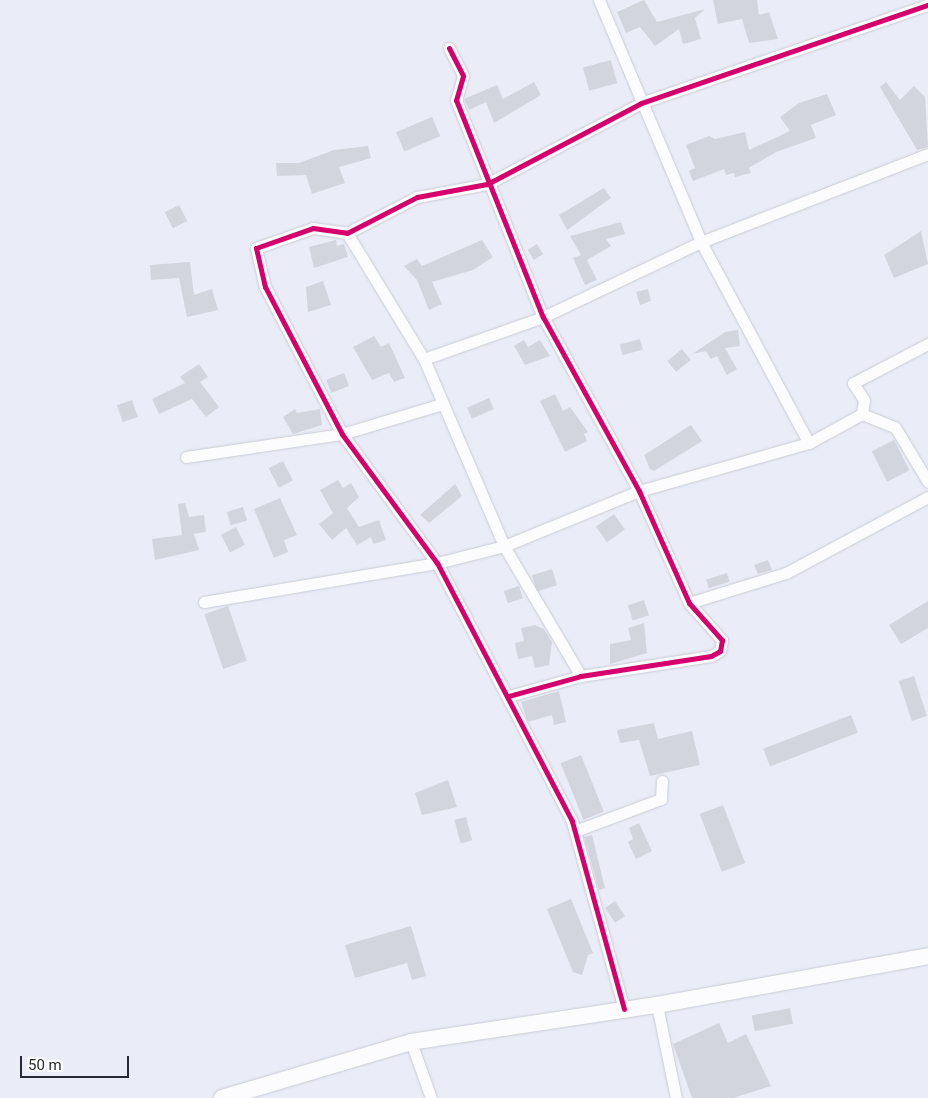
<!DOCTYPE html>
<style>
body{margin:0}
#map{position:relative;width:928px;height:1098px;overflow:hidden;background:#eaedf7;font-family:Roboto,sans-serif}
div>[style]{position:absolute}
.building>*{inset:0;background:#d2d5dd;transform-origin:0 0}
.roads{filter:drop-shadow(0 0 1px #c8cbd4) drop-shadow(0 0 1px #c8cbd4)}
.minor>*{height:11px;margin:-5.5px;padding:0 5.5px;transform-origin:5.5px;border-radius:5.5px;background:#fcfcfe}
.secondary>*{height:16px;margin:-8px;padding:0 8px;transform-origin:8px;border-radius:8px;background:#fcfcfe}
.cycleway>*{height:5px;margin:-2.5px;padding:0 2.5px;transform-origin:2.5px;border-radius:2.5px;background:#d6006c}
span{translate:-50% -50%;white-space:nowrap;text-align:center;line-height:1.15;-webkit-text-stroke:4px #fff;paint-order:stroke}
.scale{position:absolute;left:20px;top:1056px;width:109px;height:22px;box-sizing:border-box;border:2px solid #262931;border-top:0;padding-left:6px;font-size:15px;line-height:18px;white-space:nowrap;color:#262931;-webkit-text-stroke:4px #fff;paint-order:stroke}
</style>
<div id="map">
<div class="building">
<div style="clip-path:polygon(644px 0,657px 22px,705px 9px,695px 18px,701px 39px,683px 44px,679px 29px,655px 46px,640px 27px,626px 33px,617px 12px)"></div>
<div style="clip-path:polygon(713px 0,757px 0,759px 15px,769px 12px,778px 39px,749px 43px,742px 19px,718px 24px)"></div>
<div style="left:611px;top:60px;width:24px;height:29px;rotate:75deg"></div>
<div style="clip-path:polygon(534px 82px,541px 95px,494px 123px,486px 102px,469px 110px,464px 99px,497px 85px,503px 99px)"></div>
<div style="clip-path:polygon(886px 82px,900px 100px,914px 86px,925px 97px,928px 147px,917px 150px,880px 87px)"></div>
<div style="clip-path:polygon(827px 94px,836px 115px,811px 125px,816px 138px,776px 152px,749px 168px,751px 173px,735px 177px,734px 173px,726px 175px,724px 169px,693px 181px,689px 171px,695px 168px,686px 145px,709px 136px,715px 139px,745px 132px,749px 150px,790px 131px,780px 117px,799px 103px)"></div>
<div style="left:432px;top:117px;width:21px;height:39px;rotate:67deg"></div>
<div style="clip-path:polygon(368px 146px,371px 158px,339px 167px,345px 183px,312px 194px,306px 175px,277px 176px,276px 163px,299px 163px,334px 150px)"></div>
<div style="clip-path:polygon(604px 188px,611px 198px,567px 230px,559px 215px)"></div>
<div style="left:179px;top:205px;width:18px;height:16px;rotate:63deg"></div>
<div style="clip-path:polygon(621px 222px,625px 234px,606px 239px,611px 246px,587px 260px,597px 280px,585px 285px,573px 258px,581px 255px,570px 236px)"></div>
<div style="clip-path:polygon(921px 231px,928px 264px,894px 278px,884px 255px)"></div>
<div style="clip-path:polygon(336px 240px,337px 246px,344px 244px,348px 257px,314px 268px,309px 247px)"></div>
<div style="clip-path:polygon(482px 240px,493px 257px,473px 270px,432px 282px,442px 304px,429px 310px,417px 280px,404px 266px,417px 259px,422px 266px)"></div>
<div style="left:537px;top:244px;width:12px;height:11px;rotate:59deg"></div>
<div style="clip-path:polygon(190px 262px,194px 295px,212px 289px,218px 310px,187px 317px,179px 278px,151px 280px,150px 265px)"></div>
<div style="clip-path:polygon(323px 281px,331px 305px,308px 312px,306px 287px)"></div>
<div style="clip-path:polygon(648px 289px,651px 301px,640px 305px,636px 292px)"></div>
<div style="clip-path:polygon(738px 330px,740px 346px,725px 348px,737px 369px,727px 375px,717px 356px,711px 359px,706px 351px,692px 354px,725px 332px)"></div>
<div style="clip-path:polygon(374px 336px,381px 347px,389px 343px,405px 378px,394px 382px,389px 373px,372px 380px,353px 347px)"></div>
<div style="left:640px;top:339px;width:11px;height:21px;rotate:75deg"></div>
<div style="clip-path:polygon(524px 340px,528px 347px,540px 340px,550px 356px,525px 365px,514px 346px)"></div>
<div style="left:682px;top:349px;width:14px;height:19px;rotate:51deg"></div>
<div style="clip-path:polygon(199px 364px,208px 377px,200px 382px,219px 407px,206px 417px,192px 399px,159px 414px,152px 399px,185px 383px,180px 377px)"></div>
<div style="left:344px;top:373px;width:14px;height:19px;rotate:69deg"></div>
<div style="clip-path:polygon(555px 394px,563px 411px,570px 407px,588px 432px,584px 434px,587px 441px,565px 452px,540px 401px)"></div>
<div style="left:489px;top:398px;width:12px;height:24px;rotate:66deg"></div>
<div style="left:132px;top:400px;width:18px;height:16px;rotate:71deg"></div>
<div style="clip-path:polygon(295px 409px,297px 413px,320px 409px,322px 425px,293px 434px,283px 417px)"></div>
<div style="clip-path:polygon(691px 425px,702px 441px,654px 471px,650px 469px,644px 455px)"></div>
<div style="left:894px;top:440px;width:34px;height:25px;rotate:63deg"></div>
<div style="left:283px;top:461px;width:22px;height:16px;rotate:63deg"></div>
<div style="clip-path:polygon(338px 480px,343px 488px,351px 483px,359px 497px,347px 508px,359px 527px,379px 520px,386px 540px,373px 544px,371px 537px,357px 545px,346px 528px,332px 540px,319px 524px,333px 513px,320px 490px)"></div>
<div style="clip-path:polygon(455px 484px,462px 496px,429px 523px,420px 515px)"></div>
<div style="clip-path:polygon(280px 498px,297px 535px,284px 540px,288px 552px,274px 558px,254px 509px)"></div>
<div style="clip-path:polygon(185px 503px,189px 517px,204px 515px,206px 532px,194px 534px,199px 550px,155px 560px,152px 539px,182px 535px,178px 504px)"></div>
<div style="left:243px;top:507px;width:14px;height:17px;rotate:73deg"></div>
<div style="left:614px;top:514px;width:19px;height:22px;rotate:55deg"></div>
<div style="left:236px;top:527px;width:20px;height:17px;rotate:63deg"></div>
<div style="clip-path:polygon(768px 560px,772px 570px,758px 574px,754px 565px)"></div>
<div style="left:552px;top:569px;width:17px;height:21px;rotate:73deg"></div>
<div style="left:727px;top:573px;width:9px;height:22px;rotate:72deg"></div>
<div style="left:519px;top:586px;width:13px;height:16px;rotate:72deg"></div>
<div style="left:644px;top:600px;width:16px;height:17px;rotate:72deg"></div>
<div style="clip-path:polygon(928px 601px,928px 628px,901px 644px,889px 625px)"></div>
<div style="left:228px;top:606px;width:58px;height:25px;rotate:71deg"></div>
<div style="clip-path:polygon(644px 623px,647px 653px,610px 664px,610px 644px,631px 640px,628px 628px)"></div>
<div style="clip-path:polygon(535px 625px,544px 629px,552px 642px,549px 665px,535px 668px,532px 656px,518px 659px,515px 643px,524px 641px,521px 628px)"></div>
<div style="left:914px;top:676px;width:42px;height:16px;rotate:72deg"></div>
<div style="clip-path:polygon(559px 691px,566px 722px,554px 725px,552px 715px,528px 722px,521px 702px)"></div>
<div style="left:851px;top:715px;width:19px;height:94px;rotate:69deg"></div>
<div style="clip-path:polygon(654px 723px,658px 739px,692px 731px,700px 765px,650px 776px,639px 740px,620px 743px,617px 730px)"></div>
<div style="left:581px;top:755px;width:61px;height:22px;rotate:68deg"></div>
<div style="clip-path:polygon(448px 780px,457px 807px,422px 815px,415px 793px)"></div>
<div style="left:723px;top:805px;width:62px;height:25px;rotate:69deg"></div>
<div style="left:466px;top:817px;width:24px;height:12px;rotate:75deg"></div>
<div style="clip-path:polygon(639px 823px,652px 851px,636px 859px,628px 842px,633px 839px,629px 828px)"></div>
<div style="clip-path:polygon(592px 835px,605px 888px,599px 890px,584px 837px)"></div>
<div style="clip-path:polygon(571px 899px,593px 953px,588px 955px,582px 975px,573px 972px,547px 909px)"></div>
<div style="left:615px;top:901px;width:18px;height:12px;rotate:56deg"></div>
<div style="clip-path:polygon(411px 926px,426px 976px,412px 980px,407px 963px,355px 978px,345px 945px)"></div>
<div style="left:790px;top:1008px;width:16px;height:39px;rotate:79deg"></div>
<div style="clip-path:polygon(719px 1023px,728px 1043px,746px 1034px,771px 1086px,733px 1098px,692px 1098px,673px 1044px)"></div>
</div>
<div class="roads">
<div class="minor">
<div style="left:599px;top:0;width:263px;rotate:67.1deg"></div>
<div style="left:701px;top:242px;width:228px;rotate:61.8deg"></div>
<div style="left:449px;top:48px;width:31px;rotate:63deg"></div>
<div style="left:463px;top:76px;width:25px;rotate:106deg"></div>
<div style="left:456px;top:100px;width:234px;rotate:68.2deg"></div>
<div style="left:543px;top:317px;width:199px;rotate:61.1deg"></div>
<div style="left:639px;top:491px;width:123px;rotate:65.9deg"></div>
<div style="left:689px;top:603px;width:50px;rotate:48.3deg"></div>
<div style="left:722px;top:640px;width:11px;rotate:100deg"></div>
<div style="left:720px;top:651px;width:10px;rotate:151deg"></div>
<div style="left:711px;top:656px;width:132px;rotate:171.3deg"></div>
<div style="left:581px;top:676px;width:75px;rotate:164.5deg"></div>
<div style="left:347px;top:233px;width:148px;rotate:58.6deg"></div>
<div style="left:424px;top:359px;width:203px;rotate:66.8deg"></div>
<div style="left:504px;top:546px;width:151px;rotate:59.4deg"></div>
<div style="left:424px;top:359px;width:126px;rotate:-19.4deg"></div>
<div style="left:543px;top:317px;width:175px;rotate:-25.4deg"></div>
<div style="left:701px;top:242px;width:243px;rotate:-21.2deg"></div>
<div style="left:862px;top:414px;width:35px;rotate:22deg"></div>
<div style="left:895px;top:427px;width:64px;rotate:59deg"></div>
<div style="left:186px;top:457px;width:158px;rotate:-8.4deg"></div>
<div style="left:342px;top:434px;width:104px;rotate:-16.7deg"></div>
<div style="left:204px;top:602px;width:236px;rotate:-9.5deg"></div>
<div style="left:437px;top:563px;width:69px;rotate:-14.2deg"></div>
<div style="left:504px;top:546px;width:146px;rotate:-22.2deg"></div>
<div style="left:639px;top:491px;width:177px;rotate:-15.8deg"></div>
<div style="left:809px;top:443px;width:60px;rotate:-28.7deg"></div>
<div style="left:862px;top:414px;width:14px;rotate:-82deg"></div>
<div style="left:864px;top:400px;width:20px;rotate:-123deg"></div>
<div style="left:853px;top:383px;width:85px;rotate:-27.5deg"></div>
<div style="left:689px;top:603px;width:102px;rotate:-17.2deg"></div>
<div style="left:786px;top:573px;width:161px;rotate:-28.2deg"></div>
<div style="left:575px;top:831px;width:92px;rotate:-20.4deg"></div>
<div style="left:661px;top:799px;width:18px;rotate:-87deg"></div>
<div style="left:657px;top:1005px;width:95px;rotate:78.5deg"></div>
<div style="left:624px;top:1009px;width:195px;rotate:-105.5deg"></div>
<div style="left:572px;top:821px;width:291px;rotate:-117.6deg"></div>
<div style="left:437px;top:563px;width:160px;rotate:-126.4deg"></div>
<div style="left:342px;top:434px;width:166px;rotate:-117.6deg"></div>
<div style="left:265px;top:287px;width:40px;rotate:-103deg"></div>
<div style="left:256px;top:248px;width:60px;rotate:-19.3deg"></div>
<div style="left:313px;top:228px;width:34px;rotate:8deg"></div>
<div style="left:347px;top:233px;width:79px;rotate:-27.2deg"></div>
<div style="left:417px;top:197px;width:71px;rotate:-10.5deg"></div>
<div style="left:487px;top:184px;width:174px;rotate:-27.7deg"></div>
<div style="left:641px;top:103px;width:303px;rotate:-18.9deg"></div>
<div style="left:411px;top:1042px;width:59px;rotate:70.3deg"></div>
</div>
<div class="secondary">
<div style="left:222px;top:1098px;width:197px;rotate:-16.5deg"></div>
<div style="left:411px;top:1042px;width:249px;rotate:-8.6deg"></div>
<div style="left:657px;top:1005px;width:275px;rotate:-10.2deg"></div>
</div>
</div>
<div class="cycleway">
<div style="left:449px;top:48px;width:31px;rotate:63deg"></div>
<div style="left:463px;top:76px;width:25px;rotate:106deg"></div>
<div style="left:456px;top:100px;width:234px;rotate:68.2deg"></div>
<div style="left:543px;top:317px;width:199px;rotate:61.1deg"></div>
<div style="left:639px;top:491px;width:123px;rotate:65.9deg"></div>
<div style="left:689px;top:603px;width:50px;rotate:48.3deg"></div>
<div style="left:722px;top:640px;width:11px;rotate:100deg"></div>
<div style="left:720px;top:651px;width:10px;rotate:151deg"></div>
<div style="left:711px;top:656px;width:132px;rotate:171.3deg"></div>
<div style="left:581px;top:676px;width:75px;rotate:164.5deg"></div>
<div style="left:624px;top:1009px;width:195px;rotate:-105.5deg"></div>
<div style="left:572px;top:821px;width:291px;rotate:-117.6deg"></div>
<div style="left:437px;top:563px;width:160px;rotate:-126.4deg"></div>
<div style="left:342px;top:434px;width:166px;rotate:-117.6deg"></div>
<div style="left:265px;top:287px;width:40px;rotate:-103deg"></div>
<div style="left:256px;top:248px;width:60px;rotate:-19.3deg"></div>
<div style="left:313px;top:228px;width:34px;rotate:8deg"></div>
<div style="left:347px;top:233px;width:79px;rotate:-27.2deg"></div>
<div style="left:417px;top:197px;width:71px;rotate:-10.5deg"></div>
<div style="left:487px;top:184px;width:174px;rotate:-27.7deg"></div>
<div style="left:641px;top:103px;width:303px;rotate:-18.9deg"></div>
</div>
<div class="scale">50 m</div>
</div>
